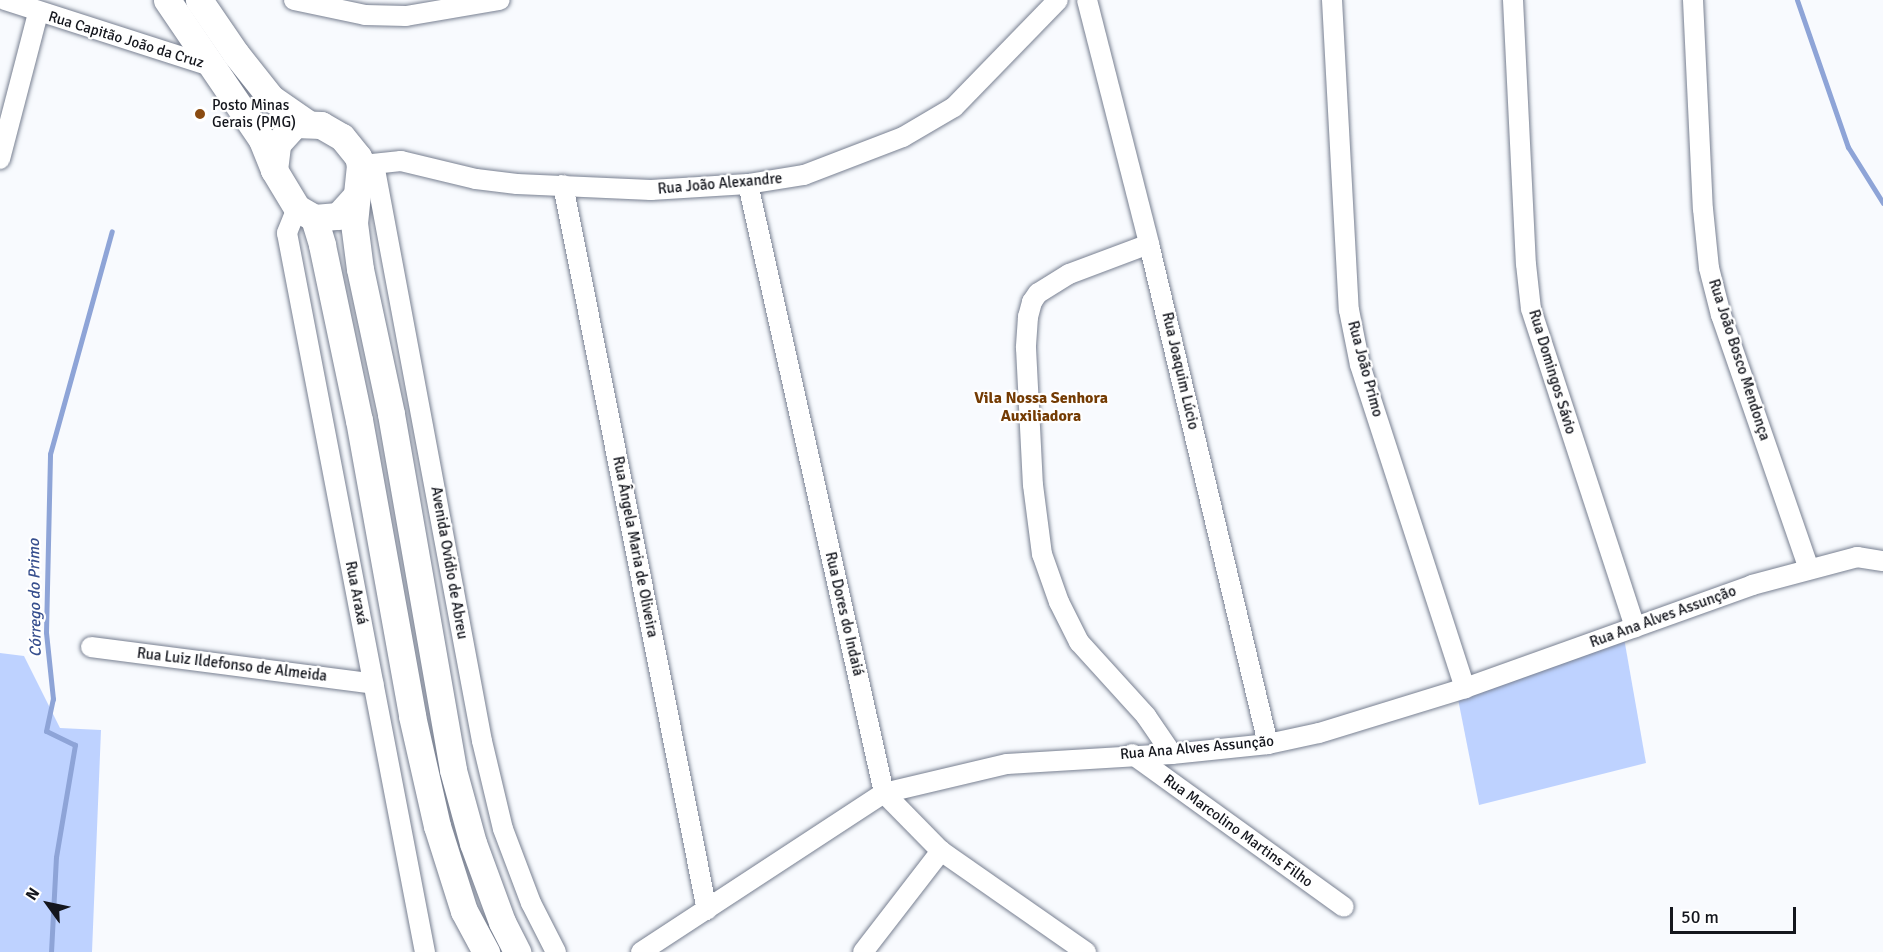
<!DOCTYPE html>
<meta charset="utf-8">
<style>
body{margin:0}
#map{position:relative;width:1883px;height:952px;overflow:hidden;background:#f8fafe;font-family:Signika,sans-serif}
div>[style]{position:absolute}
.green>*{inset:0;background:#bed2ff}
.stream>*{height:5px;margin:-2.5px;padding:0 2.5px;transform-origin:2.5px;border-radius:2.5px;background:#8ea4d7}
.roads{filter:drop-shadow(0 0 2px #788091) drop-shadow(0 0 2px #788091)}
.minor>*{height:20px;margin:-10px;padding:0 10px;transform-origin:10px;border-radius:10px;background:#fff}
.secondary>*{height:27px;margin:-13.5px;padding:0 13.5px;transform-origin:13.5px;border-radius:13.5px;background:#fff}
.dots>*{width:16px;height:16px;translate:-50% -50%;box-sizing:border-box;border:3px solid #fff;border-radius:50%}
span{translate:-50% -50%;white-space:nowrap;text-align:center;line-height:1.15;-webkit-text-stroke:4.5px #fff;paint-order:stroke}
.street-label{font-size:15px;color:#14161d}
.poi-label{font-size:15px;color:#14161d}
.left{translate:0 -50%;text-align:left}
.neighbourhood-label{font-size:16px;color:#743b03;font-weight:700}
.water-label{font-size:16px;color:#374f8e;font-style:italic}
.north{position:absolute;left:18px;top:874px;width:60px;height:60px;-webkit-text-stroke:4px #fff;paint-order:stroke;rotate:303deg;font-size:16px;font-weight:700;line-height:24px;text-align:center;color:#14161d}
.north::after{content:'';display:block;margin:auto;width:21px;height:27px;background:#14161d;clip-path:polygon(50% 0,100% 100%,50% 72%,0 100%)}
.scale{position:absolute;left:1670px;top:907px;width:126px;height:27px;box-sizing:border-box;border:3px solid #14161d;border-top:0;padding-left:8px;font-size:18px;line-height:21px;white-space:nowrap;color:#14161d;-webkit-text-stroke:4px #fff;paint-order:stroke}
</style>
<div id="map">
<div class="green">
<div style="clip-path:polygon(1624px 638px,1646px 763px,1479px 805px,1458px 699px)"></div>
<div style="clip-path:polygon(0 653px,24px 656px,60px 728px,101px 730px,92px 952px,0 952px)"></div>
</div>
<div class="stream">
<div style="left:1797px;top:0;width:156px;rotate:70.9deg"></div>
<div style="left:1848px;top:147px;width:66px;rotate:58deg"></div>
<div style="left:51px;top:952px;width:95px;rotate:-87deg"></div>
<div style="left:56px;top:857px;width:114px;rotate:-80.4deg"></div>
<div style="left:75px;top:745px;width:32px;rotate:-154deg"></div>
<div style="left:46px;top:731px;width:33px;rotate:-78deg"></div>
<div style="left:53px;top:699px;width:67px;rotate:-96deg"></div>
<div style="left:46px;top:632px;width:178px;rotate:-88.7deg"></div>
<div style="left:50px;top:454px;width:231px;rotate:-74.5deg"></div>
</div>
<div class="roads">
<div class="minor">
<div style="left:5px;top:0;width:219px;rotate:17.8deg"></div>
<div style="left:294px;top:0;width:73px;rotate:11.9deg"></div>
<div style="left:365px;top:15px;width:41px;rotate:1.4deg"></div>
<div style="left:406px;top:16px;width:95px;rotate:-9.7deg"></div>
<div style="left:1087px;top:0;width:252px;rotate:75.7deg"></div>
<div style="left:1149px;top:244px;width:514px;rotate:76.61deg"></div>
<div style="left:1332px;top:0;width:310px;rotate:86.9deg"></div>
<div style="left:1349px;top:310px;width:56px;rotate:78.7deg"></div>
<div style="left:1360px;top:365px;width:340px;rotate:72deg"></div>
<div style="left:1513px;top:0;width:264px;rotate:87.2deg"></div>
<div style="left:1526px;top:264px;width:45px;rotate:83.7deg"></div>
<div style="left:1531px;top:309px;width:335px;rotate:71.9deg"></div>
<div style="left:1693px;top:0;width:209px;rotate:87.3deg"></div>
<div style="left:1703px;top:209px;width:59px;rotate:84.2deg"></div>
<div style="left:1709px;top:268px;width:49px;rotate:75.7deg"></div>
<div style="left:1721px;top:315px;width:269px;rotate:70.9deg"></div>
<div style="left:0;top:159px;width:151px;rotate:-75.4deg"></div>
<div style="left:374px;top:164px;width:587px;rotate:79.4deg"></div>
<div style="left:482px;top:741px;width:90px;rotate:76.6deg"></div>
<div style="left:503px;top:829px;width:79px;rotate:69.3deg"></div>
<div style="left:531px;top:903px;width:55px;rotate:63deg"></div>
<div style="left:363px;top:165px;width:38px;rotate:-6deg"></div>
<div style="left:401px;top:161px;width:77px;rotate:13.5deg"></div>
<div style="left:476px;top:179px;width:41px;rotate:7deg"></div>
<div style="left:517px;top:184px;width:134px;rotate:2.6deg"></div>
<div style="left:651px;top:190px;width:97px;rotate:-3.5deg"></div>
<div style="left:748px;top:184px;width:57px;rotate:-9.1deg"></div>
<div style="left:804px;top:175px;width:106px;rotate:-21deg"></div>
<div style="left:903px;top:137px;width:59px;rotate:-30.5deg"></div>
<div style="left:954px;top:107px;width:149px;rotate:-45.8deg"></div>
<div style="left:748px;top:184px;width:624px;rotate:77.41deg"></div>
<div style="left:884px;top:793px;width:81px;rotate:45.5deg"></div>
<div style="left:941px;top:851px;width:177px;rotate:34.9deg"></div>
<div style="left:563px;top:185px;width:739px;rotate:78.77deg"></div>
<div style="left:297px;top:208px;width:27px;rotate:112deg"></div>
<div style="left:287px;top:233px;width:732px;rotate:79.14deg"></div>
<div style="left:1149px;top:244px;width:85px;rotate:159.4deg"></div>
<div style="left:1069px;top:274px;width:36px;rotate:148deg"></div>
<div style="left:1038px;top:293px;width:11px;rotate:124deg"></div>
<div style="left:1032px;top:302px;width:16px;rotate:105deg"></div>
<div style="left:1028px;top:317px;width:31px;rotate:94deg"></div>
<div style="left:1026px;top:348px;width:137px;rotate:87.1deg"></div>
<div style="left:1033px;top:485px;width:70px;rotate:82.6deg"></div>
<div style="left:1042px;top:554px;width:51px;rotate:70.5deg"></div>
<div style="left:1059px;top:602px;width:45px;rotate:63.4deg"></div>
<div style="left:1079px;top:642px;width:100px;rotate:47.8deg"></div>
<div style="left:1146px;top:716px;width:46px;rotate:55.6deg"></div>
<div style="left:91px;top:647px;width:285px;rotate:7.4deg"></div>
<div style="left:1132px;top:754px;width:261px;rotate:35.8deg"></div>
<div style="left:641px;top:952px;width:290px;rotate:-33.2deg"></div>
<div style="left:884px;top:793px;width:126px;rotate:-13.3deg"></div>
<div style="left:1007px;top:764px;width:165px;rotate:-3.5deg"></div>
<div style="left:1172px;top:754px;width:97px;rotate:-5.9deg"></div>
<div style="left:1268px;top:744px;width:52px;rotate:-12.2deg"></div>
<div style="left:1319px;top:733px;width:153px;rotate:-17.1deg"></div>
<div style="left:1465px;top:688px;width:305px;rotate:-19.7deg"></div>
<div style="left:1752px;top:585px;width:109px;rotate:-14.9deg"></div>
<div style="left:1857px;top:557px;width:26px;rotate:9deg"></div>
<div style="left:863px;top:952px;width:128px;rotate:-52.3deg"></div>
</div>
<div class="secondary">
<div style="left:167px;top:0;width:169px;rotate:55.8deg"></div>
<div style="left:262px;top:140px;width:32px;rotate:68deg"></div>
<div style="left:274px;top:170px;width:44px;rotate:58.8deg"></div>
<div style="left:297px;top:208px;width:20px;rotate:30deg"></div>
<div style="left:314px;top:218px;width:24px;rotate:-5deg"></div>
<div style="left:338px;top:216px;width:27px;rotate:-48deg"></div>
<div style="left:199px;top:0;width:65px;rotate:55.6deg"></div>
<div style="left:236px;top:54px;width:56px;rotate:51.5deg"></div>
<div style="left:271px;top:98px;width:44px;rotate:34.8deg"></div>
<div style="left:274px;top:170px;width:26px;rotate:-83deg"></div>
<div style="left:277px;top:144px;width:27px;rotate:-48deg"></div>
<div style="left:295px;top:124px;width:26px;rotate:2deg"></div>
<div style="left:321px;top:125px;width:24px;rotate:30deg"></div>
<div style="left:342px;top:137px;width:26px;rotate:51deg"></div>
<div style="left:358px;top:157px;width:8px;rotate:76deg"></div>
<div style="left:360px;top:165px;width:58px;rotate:95.9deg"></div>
<div style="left:354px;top:223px;width:46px;rotate:82.6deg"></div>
<div style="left:360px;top:269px;width:148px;rotate:77.9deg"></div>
<div style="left:391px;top:414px;width:361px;rotate:80.1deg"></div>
<div style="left:453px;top:770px;width:76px;rotate:74.7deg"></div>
<div style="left:473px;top:843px;width:84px;rotate:69.8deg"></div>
<div style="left:502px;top:922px;width:34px;rotate:63deg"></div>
<div style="left:314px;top:218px;width:28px;rotate:73deg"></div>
<div style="left:322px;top:245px;width:179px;rotate:78.1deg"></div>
<div style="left:359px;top:420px;width:301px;rotate:79.8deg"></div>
<div style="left:412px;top:716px;width:113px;rotate:77.2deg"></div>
<div style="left:437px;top:826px;width:89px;rotate:72.4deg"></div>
<div style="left:464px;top:911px;width:47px;rotate:61.8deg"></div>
</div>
</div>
<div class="dots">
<div style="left:200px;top:114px;background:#8a4b11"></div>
</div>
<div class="street-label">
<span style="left:126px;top:40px;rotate:17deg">Rua Capitão João da Cruz</span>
<span style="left:720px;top:184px;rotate:-5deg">Rua João Alexandre</span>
<span style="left:1739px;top:360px;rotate:72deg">Rua João Bosco Mendonça</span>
<span style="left:1365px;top:369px;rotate:75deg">Rua João Primo</span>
<span style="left:1180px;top:371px;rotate:77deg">Rua Joaquim Lúcio</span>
<span style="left:1552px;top:372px;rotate:73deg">Rua Domingos Sávio</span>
<span style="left:635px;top:547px;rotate:79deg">Rua Ângela Maria de Oliveira</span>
<span style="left:449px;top:563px;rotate:80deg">Avenida Ovídio de Abreu</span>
<span style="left:356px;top:593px;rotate:79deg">Rua Araxá</span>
<span style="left:844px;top:614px;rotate:77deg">Rua Dores do Indaiá</span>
<span style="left:1663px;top:617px;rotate:-20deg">Rua Ana Alves Assunção</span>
<span style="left:232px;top:665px;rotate:7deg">Rua Luiz Ildefonso de Almeida</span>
<span style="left:1197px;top:748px;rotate:-5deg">Rua Ana Alves Assunção</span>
<span style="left:1238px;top:831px;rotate:36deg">Rua Marcolino Martins Filho</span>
</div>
<div class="poi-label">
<span class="left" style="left:212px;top:114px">Posto Minas<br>Gerais (PMG)</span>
</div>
<div class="neighbourhood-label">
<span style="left:1041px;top:407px">Vila Nossa Senhora<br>Auxiliadora</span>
</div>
<div class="water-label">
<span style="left:35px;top:598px;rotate:-91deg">Córrego do Primo</span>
</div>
<div class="north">N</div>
<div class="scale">50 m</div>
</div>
